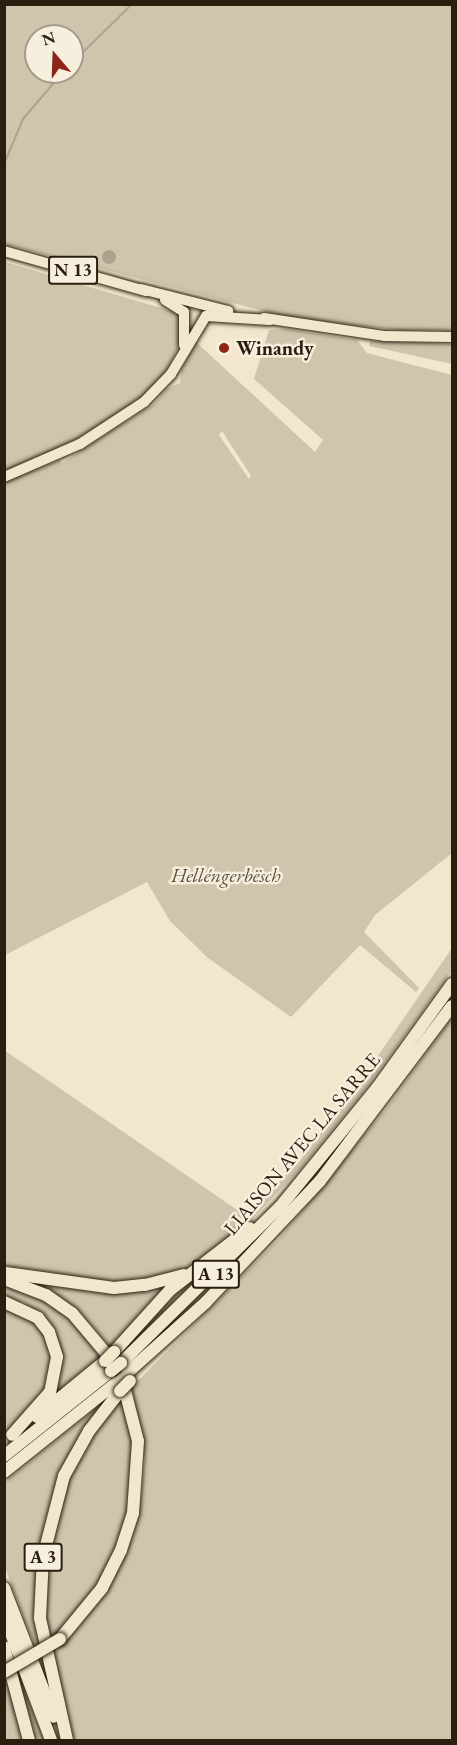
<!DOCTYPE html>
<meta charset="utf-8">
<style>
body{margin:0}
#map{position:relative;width:457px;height:1745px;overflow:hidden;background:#f2e6cc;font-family:"EB Garamond",serif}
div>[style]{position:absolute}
.green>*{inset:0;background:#d0c4ac}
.water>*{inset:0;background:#aea28c}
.round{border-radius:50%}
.stream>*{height:2px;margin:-1px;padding:0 1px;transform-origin:1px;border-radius:1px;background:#aea28c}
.roads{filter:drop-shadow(0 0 2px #2b1e0f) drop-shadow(0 0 2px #2b1e0f)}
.major>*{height:10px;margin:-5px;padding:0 5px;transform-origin:5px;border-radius:5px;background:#f2e6cc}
.highway>*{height:12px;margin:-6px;padding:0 6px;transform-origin:6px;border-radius:6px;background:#f2e6cc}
.bridges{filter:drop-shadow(0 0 2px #2b1e0f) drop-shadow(0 0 2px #2b1e0f)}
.highway-bridge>*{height:12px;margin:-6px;padding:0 6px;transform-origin:6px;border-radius:6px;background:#f2e6cc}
.dots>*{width:16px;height:16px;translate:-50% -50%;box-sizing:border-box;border:3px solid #f7efde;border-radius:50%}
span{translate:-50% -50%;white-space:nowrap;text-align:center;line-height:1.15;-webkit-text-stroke:5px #f7efde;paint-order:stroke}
.shield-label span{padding:2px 4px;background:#f7efde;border:2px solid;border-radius:4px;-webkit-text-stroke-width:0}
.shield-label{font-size:18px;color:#2b1e0f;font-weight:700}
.poi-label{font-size:20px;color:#2b1e0f;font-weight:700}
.left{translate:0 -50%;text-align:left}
.park-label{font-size:20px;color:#5d503e;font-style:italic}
.street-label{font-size:20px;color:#2b1e0f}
.frame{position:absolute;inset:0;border:6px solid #2b1e0f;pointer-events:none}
.north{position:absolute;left:24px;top:24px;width:60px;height:60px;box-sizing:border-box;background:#f7efde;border:2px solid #a59b8b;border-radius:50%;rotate:341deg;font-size:16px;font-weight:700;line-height:24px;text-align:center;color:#2b1e0f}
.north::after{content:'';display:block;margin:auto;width:21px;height:27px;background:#8f2418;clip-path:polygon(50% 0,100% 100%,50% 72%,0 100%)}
</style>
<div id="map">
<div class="green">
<div style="clip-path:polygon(evenodd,4px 5px,452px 5px,452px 330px,400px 330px,295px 319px,5px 244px,4px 5px,36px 36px,72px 36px,72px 72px,36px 72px,36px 36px)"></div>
<div style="clip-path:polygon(5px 262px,181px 314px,180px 344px,165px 374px,149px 393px,77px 439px,5px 473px)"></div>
<div style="clip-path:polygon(evenodd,286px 329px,357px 340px,367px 353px,452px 375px,452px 853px,375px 915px,364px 932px,419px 988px,416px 992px,360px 945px,291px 1017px,208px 958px,170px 921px,147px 882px,5px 955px,5px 482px,60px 460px,62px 463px,154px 404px,168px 388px,180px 383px,181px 371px,196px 342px,315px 452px,323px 440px,254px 379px,269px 330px,286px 329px,222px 431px,251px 476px,249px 479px,219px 435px,222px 431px)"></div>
<div style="clip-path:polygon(370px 341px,452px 344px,452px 364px,369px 346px)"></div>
<div style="clip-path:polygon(452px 948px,452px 970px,367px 1087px,301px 1168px,241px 1231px,189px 1268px,140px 1283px,88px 1283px,5px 1267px,4px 1050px,243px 1214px,297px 1164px,360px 1082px)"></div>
<div style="clip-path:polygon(452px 1018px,452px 1740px,74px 1740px,44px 1611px,44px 1571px,60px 1500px,76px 1463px,95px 1429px,124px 1395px,134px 1431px,129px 1508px,115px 1552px,97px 1588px,57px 1636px,56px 1651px,109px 1586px,129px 1546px,141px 1500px,145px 1460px,132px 1387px,278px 1240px,387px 1108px)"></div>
<div style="clip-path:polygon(209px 1265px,212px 1268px,129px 1347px,126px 1344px,163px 1301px)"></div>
<div style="clip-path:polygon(24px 1280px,168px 1285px,111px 1347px,79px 1311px)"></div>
<div style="clip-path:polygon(5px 1283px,44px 1300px,69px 1317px,102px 1356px,46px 1404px,59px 1376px,61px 1354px,43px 1318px,25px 1303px,5px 1298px)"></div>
<div style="clip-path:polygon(5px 1307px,40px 1326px,52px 1355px,47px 1387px,33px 1409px,5px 1433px)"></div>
<div style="clip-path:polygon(96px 1409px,99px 1412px,57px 1488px,38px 1619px,45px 1671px,5px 1568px,5px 1482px)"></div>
<div style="clip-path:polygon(9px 1677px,25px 1740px,5px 1740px,4px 1679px)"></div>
<div style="clip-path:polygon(21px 1678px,30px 1705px,44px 1740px,34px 1740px,17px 1679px)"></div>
</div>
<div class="water">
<div class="round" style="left:102px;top:250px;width:14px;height:14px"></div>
</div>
<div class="stream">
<div style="left:72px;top:63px;width:84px;rotate:-44.5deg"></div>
<div style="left:4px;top:164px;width:49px;rotate:-67.1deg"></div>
<div style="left:23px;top:119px;width:62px;rotate:-49.6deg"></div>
</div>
<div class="roads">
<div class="major">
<div style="left:4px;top:251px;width:147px;rotate:15.8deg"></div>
<div style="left:141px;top:289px;width:90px;rotate:14.2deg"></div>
<div style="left:165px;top:300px;width:22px;rotate:32deg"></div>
<div style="left:184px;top:312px;width:33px;rotate:90deg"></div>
<div style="left:264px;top:318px;width:121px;rotate:8.5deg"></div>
<div style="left:384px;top:336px;width:68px;rotate:0.8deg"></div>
<div style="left:4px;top:477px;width:83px;rotate:-23.5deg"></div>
<div style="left:80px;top:444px;width:77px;rotate:-33.3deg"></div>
<div style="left:144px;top:402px;width:39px;rotate:-46deg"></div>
<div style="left:171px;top:374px;width:68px;rotate:-58.9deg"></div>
<div style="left:206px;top:316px;width:64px;rotate:3.6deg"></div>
</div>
<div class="highway">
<div style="left:6px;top:1273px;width:109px;rotate:7.9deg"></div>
<div style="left:114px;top:1288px;width:31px;rotate:-6deg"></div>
<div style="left:145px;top:1285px;width:40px;rotate:-14.4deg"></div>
<div style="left:4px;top:1279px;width:45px;rotate:20.9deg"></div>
<div style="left:46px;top:1295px;width:32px;rotate:35deg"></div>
<div style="left:72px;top:1313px;width:67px;rotate:49.9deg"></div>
<div style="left:4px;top:1302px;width:38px;rotate:25deg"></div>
<div style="left:38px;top:1318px;width:18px;rotate:52deg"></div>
<div style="left:49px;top:1332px;width:26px;rotate:72deg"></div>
<div style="left:57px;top:1357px;width:36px;rotate:101deg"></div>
<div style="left:50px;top:1392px;width:57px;rotate:131.5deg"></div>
<div style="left:114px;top:1352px;width:84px;rotate:-47.9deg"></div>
<div style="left:170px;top:1290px;width:101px;rotate:-37.8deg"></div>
<div style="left:121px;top:1363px;width:223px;rotate:-44.5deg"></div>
<div style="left:280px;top:1207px;width:154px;rotate:-50.8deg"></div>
<div style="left:377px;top:1088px;width:128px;rotate:-54.2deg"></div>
<div style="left:127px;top:1373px;width:106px;rotate:-41.9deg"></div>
<div style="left:206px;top:1302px;width:166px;rotate:-46.7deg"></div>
<div style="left:320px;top:1181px;width:219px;rotate:-53deg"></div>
<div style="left:37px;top:1417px;width:88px;rotate:-39.5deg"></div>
<div style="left:4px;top:1456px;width:137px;rotate:-38.5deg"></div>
<div style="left:4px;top:1472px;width:144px;rotate:-38.5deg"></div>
<div style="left:4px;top:1588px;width:138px;rotate:68.8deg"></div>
<div style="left:4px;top:1615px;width:134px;rotate:69.4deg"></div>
<div style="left:60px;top:1639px;width:66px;rotate:-50.5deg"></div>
<div style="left:102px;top:1588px;width:42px;rotate:-63.4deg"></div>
<div style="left:121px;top:1550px;width:39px;rotate:-72deg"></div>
<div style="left:133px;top:1513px;width:72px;rotate:-86deg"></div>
<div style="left:138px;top:1441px;width:64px;rotate:-104.5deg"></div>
<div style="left:4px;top:1647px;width:96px;rotate:75deg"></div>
<div style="left:67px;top:1740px;width:125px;rotate:-102.5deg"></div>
<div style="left:40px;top:1618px;width:61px;rotate:-87.2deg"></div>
<div style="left:43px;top:1557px;width:84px;rotate:-75.5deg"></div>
<div style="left:64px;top:1476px;width:51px;rotate:-60.9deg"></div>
<div style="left:89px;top:1431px;width:51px;rotate:-52.2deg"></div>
</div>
</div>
<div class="bridges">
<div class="highway-bridge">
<div style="left:105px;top:1361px;width:13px;rotate:-45deg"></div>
<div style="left:111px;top:1371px;width:13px;rotate:-39deg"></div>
<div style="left:120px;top:1391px;width:14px;rotate:-45deg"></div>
<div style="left:4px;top:1672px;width:65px;rotate:-30.5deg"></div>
</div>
</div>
<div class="dots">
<div style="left:224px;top:348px;background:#8f2418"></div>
</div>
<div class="shield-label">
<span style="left:73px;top:270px">N 13</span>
<span style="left:216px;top:1274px">A 13</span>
<span style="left:43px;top:1557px">A 3</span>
</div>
<div class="poi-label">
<span class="left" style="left:236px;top:348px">Winandy</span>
</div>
<div class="park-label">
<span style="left:226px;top:875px">Helléngerbësch</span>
</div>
<div class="street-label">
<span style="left:302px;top:1144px;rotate:-50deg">LIAISON AVEC LA SARRE</span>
</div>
<div class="frame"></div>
<div class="north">N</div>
</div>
